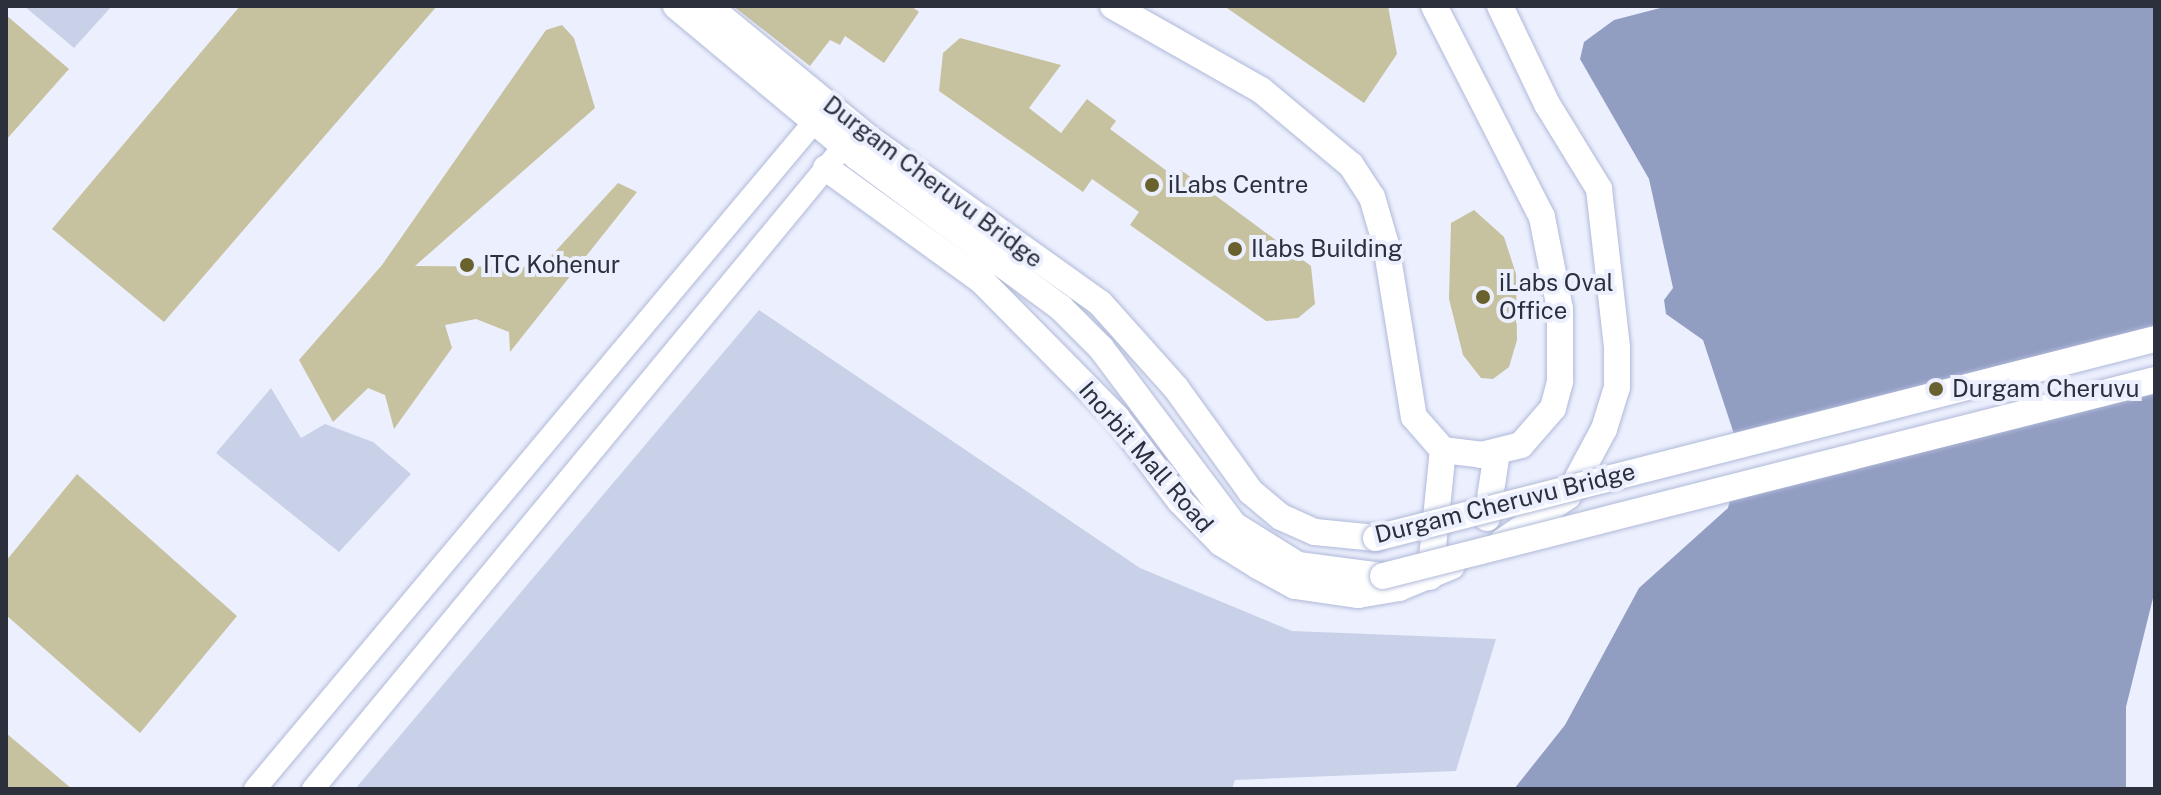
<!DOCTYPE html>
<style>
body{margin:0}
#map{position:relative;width:2161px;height:795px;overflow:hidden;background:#ecf0fe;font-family:"Public Sans",sans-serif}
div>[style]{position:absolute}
.green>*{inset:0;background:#c9d1e9}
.water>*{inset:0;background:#929dc2}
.pier>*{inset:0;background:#ecf0fe}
.building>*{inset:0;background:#c6c19f}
.roads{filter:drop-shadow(0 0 2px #b0b9d8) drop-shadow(0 0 2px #b0b9d8)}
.minor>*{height:22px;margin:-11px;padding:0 11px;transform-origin:11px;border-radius:11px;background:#fff}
.major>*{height:26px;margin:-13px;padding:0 13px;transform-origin:13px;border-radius:13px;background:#fff}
.bridges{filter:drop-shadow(0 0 2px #b0b9d8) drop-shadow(0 0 2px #b0b9d8)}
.major-bridge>*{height:26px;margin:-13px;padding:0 13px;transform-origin:13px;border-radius:13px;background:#fff}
.dots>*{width:22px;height:22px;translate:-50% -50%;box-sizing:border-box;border:4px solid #ecf0fe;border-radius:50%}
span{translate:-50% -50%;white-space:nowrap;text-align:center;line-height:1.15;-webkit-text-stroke:8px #ecf0fe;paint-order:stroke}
.street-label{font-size:24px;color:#2c303c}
.poi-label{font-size:24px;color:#2c303c}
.left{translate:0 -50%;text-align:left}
.frame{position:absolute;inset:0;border:8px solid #2c303c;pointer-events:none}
</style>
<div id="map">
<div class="green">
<div style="clip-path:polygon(24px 6px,112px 6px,74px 48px)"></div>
<div style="clip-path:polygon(759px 310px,1140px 568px,1292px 631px,1496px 639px,1456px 771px,1235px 780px,1232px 789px,355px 789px)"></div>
<div style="clip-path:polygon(271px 388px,301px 438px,325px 424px,373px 442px,411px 474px,339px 552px,216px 453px)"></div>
</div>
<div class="water">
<div style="clip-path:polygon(1668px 6px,2155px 6px,2155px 590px,2126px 707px,2126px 789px,1514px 789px,1565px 725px,1639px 588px,1728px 508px,1737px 471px,1735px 437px,1703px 340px,1666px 314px,1664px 300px,1673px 288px,1649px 179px,1580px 59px,1584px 42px,1614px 20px)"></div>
</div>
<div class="pier">
<div style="clip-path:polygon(2155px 326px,2155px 392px,1728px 493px,1730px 434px)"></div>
</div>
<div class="building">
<div style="clip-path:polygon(240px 6px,437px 6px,164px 322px,52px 229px)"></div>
<div style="clip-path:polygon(733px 6px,911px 6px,919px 12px,884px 63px,845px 36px,840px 45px,830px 40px,810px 66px)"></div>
<div style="clip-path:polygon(1224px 6px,1388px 6px,1397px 54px,1364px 103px)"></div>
<div style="clip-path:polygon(6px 15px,69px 69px,6px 140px)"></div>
<div style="clip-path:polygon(562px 25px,574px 38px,595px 108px,415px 266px,541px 267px,618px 183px,637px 192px,510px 352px,509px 332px,476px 319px,445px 325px,452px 348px,394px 429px,385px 395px,368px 388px,333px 422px,299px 360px,382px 265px,546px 30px)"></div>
<div style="clip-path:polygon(960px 38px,1061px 65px,1029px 108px,1061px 133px,1087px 99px,1116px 121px,1110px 129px,1175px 177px,1181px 170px,1311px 266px,1315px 304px,1298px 318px,1266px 321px,1130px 225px,1139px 212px,1092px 179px,1083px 192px,939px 91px,943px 53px)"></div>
<div style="clip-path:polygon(1474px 210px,1504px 237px,1516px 274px,1517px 340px,1509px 367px,1493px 379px,1481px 378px,1463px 355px,1449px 299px,1451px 223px)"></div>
<div style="clip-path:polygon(77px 474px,237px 616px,140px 733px,6px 615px,6px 561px)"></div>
<div style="clip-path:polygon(6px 733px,72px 789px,6px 789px)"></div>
</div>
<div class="roads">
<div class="minor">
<div style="left:255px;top:789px;width:872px;rotate:-50.03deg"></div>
<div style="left:313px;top:789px;width:821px;rotate:-50.44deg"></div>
</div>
<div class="major">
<div style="left:676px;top:6px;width:236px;rotate:39.8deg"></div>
<div style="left:857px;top:157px;width:254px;rotate:36.5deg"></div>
<div style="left:1061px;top:308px;width:57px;rotate:45deg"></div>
<div style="left:1101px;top:348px;width:221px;rotate:53.1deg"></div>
<div style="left:1234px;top:525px;width:75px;rotate:32deg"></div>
<div style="left:1298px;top:565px;width:86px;rotate:7.4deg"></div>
<div style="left:708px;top:6px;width:210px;rotate:39.4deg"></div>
<div style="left:870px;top:139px;width:282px;rotate:35.5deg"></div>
<div style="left:1100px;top:303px;width:114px;rotate:48.2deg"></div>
<div style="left:1176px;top:388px;width:128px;rotate:54.2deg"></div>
<div style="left:1251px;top:492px;width:39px;rotate:40deg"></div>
<div style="left:1281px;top:517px;width:37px;rotate:24deg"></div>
<div style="left:1315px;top:532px;width:61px;rotate:5.6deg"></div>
<div style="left:1113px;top:6px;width:170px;rotate:29.6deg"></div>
<div style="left:1261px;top:90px;width:117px;rotate:39.8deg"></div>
<div style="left:1351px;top:165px;width:38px;rotate:57deg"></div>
<div style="left:1372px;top:197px;width:50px;rotate:73.7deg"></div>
<div style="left:1386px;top:245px;width:174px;rotate:80.8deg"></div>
<div style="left:1414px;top:417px;width:44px;rotate:48.7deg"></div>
<div style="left:1443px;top:450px;width:38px;rotate:7deg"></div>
<div style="left:1481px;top:455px;width:41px;rotate:-14deg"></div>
<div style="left:1521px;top:445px;width:49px;rotate:-49.1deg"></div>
<div style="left:1553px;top:408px;width:28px;rotate:-75deg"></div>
<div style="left:1560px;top:381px;width:72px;rotate:-90deg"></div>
<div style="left:1560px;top:309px;width:94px;rotate:-101.1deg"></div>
<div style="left:1542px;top:217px;width:237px;rotate:-117.1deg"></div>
<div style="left:1500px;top:6px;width:109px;rotate:64.4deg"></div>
<div style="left:1547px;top:104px;width:100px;rotate:58.5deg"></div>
<div style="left:1599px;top:189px;width:160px;rotate:83.5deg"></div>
<div style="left:1617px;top:348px;width:39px;rotate:90deg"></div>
<div style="left:1617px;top:387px;width:44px;rotate:107.2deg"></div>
<div style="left:1604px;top:429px;width:76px;rotate:118.2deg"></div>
<div style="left:1568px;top:496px;width:80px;rotate:145.1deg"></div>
<div style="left:826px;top:168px;width:193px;rotate:35.9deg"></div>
<div style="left:982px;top:281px;width:192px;rotate:45.4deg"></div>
<div style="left:1117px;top:418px;width:104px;rotate:52.8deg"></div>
<div style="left:1180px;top:501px;width:59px;rotate:45.7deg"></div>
<div style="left:1221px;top:543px;width:44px;rotate:31.9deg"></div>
<div style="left:1258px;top:566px;width:42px;rotate:28.4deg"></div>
<div style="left:1295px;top:586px;width:64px;rotate:8.1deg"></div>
<div style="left:1358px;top:595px;width:42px;rotate:-9.7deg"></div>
<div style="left:1399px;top:588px;width:57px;rotate:-22.5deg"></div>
<div style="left:1487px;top:518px;width:67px;rotate:-81.4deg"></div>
<div style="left:1430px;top:577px;width:128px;rotate:-84.2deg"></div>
</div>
</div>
<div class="bridges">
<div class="major-bridge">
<div style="left:1376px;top:538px;width:804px;rotate:-14.33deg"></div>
<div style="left:1383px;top:576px;width:796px;rotate:-14.25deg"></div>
</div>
</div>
<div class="dots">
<div style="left:1152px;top:185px;background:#6a622e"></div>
<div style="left:1235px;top:249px;background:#6a622e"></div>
<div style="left:467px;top:265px;background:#6a622e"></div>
<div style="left:1483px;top:297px;background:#6a622e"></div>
<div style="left:1936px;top:389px;background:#6a622e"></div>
</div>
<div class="street-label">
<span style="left:933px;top:182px;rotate:37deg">Durgam Cheruvu Bridge</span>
<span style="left:1146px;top:457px;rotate:49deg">Inorbit Mall Road</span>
<span style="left:1505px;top:503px;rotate:-14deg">Durgam Cheruvu Bridge</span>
</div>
<div class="poi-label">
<span class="left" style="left:1168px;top:185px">iLabs Centre</span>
<span class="left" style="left:1251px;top:249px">Ilabs Building</span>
<span class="left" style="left:483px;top:265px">ITC Kohenur</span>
<span class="left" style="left:1499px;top:297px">iLabs Oval<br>Office</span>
<span class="left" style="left:1952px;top:389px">Durgam Cheruvu</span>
</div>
<div class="frame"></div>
</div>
